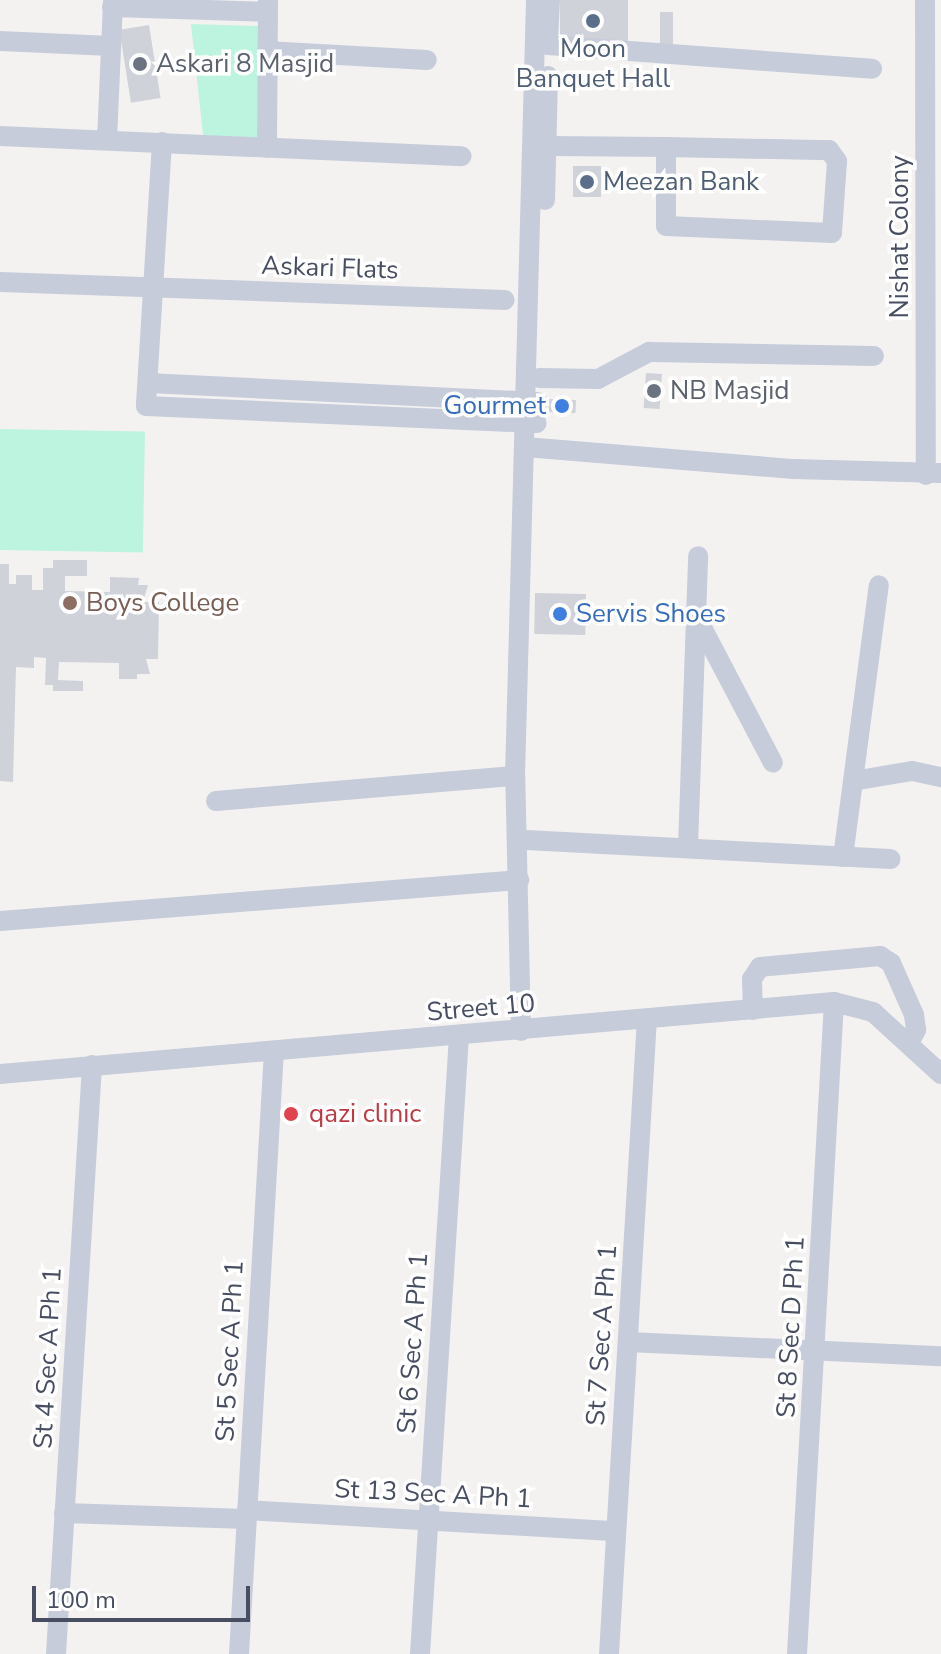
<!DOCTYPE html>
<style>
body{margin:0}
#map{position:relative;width:941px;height:1654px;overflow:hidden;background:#f4f2f1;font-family:"Nunito Sans",sans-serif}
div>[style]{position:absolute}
.green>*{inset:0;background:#bdf4df;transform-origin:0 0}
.building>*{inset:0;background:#d0d2d9;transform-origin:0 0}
.minor>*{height:20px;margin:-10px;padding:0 10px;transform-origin:10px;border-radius:10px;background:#c7ccda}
.dots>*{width:22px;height:22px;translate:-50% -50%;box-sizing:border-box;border:4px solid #fff;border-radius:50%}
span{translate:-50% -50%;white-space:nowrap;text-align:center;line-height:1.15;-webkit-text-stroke:7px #fff;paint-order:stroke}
.service-label{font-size:26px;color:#4e5e75}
.left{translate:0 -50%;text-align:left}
.worship-label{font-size:26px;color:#5b616d}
.street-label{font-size:26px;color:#474e61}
.shop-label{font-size:26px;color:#366cbe}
.right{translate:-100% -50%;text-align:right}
.education-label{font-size:26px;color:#785e54}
.health-label{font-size:26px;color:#be3a42}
.scale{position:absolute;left:32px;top:1586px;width:218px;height:36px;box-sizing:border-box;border:4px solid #474e61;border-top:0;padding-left:10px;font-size:24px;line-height:28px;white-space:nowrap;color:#474e61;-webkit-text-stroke:6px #fff;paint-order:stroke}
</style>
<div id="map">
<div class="green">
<div style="clip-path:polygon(191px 24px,259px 26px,257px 147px,204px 144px)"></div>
<div style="left:0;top:429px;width:145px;height:121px;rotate:1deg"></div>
</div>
<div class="building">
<div style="left:560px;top:0;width:68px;height:41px"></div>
<div style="left:660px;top:12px;width:13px;height:35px"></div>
<div style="left:149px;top:25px;width:74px;height:30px;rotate:81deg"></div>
<div style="left:573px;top:166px;width:28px;height:31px"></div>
<div style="left:646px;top:373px;width:16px;height:35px;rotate:4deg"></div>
<div style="left:548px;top:399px;width:28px;height:13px;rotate:2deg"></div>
<div style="clip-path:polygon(53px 560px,87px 560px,87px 576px,65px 576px,65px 591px,110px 592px,110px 577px,139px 578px,138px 585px,148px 585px,143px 602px,159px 602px,158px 659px,146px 659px,150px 674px,137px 674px,137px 679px,119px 679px,119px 663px,59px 662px,58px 680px,83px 681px,83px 691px,53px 691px,53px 685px,45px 685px,46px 658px,34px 657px,34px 668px,16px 667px,13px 782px,0 781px,0 564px,9px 564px,9px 584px,16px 584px,16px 575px,32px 575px,32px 590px,43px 590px,43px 568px,53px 568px)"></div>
<div style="left:535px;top:593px;width:51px;height:41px;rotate:1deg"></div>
</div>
<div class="minor">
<div style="left:925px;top:0;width:475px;rotate:89.9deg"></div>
<div style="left:112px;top:7px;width:155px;rotate:1.8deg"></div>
<div style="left:548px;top:40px;width:40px;rotate:-87.1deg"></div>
<div style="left:0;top:41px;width:111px;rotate:2.6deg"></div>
<div style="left:548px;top:45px;width:325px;rotate:4.2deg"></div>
<div style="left:267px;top:51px;width:160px;rotate:3.2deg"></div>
<div style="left:0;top:136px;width:462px;rotate:2.5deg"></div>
<div style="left:107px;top:140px;width:140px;rotate:-87.5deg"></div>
<div style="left:162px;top:142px;width:264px;rotate:93.5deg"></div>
<div style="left:146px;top:406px;width:391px;rotate:2.5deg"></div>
<div style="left:547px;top:146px;width:119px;rotate:0.5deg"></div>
<div style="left:666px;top:147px;width:163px;rotate:1.1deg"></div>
<div style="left:829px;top:150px;width:14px;rotate:54deg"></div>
<div style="left:837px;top:161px;width:72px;rotate:94deg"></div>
<div style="left:832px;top:233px;width:166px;rotate:-177.6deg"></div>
<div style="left:666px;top:226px;width:79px;rotate:-90deg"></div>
<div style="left:267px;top:148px;width:148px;rotate:-89.6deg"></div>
<div style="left:545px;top:200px;width:124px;rotate:-88.6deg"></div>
<div style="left:0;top:282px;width:505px;rotate:2.04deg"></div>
<div style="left:539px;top:378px;width:59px;rotate:1deg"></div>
<div style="left:598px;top:379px;width:58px;rotate:-27.9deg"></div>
<div style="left:649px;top:352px;width:225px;rotate:1deg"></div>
<div style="left:148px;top:383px;width:390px;rotate:2.8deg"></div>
<div style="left:525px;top:447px;width:270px;rotate:4.7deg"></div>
<div style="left:794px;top:469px;width:147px;rotate:1.6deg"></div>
<div style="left:698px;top:620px;width:161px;rotate:62.3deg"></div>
<div style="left:853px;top:781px;width:60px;rotate:-9.6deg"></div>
<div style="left:912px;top:771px;width:30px;rotate:12deg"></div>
<div style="left:216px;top:801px;width:300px;rotate:-4.8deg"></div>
<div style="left:526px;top:840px;width:365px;rotate:3deg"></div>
<div style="left:688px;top:847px;width:291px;rotate:-88deg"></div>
<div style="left:843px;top:857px;width:274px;rotate:-82.5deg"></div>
<div style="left:0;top:921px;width:521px;rotate:-4.52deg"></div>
<div style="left:753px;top:1010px;width:31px;rotate:-92deg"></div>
<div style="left:752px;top:979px;width:14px;rotate:-56deg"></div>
<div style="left:760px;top:967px;width:121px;rotate:-5.2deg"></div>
<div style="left:880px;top:956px;width:13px;rotate:32deg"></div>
<div style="left:891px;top:963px;width:57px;rotate:66.1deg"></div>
<div style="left:914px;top:1015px;width:15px;rotate:82deg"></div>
<div style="left:916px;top:1030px;width:15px;rotate:118deg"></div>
<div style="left:521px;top:1031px;width:255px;rotate:-91.3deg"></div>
<div style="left:515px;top:776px;width:776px;rotate:-88.45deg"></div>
<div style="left:0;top:1074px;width:837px;rotate:-4.93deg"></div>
<div style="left:834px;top:1002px;width:40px;rotate:14.4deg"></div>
<div style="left:873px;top:1012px;width:92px;rotate:42.4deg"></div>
<div style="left:628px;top:1342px;width:313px;rotate:2.6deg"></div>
<div style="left:247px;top:1510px;width:369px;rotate:3.3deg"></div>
<div style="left:64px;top:1513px;width:182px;rotate:1.9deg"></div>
<div style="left:56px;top:1654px;width:590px;rotate:-86.5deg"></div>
<div style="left:239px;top:1654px;width:604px;rotate:-86.68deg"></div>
<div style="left:420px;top:1654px;width:619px;rotate:-86.39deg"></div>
<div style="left:609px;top:1654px;width:636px;rotate:-86.58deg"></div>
<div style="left:797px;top:1654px;width:653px;rotate:-86.75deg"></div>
</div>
<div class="dots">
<div style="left:593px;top:21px;background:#5c6f8a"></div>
<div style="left:140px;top:64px;background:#6b7280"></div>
<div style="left:587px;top:182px;background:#5c6f8a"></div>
<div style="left:654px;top:391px;background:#6b7280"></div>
<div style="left:562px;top:406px;background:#3f7fe0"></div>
<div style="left:70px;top:603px;background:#8d6e63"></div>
<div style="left:560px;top:614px;background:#3f7fe0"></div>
<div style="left:291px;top:1114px;background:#e0444e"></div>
</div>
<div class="service-label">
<span style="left:593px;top:64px">Moon<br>Banquet Hall</span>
<span class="left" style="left:603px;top:182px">Meezan Bank</span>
</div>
<div class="worship-label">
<span class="left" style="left:156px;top:64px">Askari 8 Masjid</span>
<span class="left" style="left:670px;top:391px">NB Masjid</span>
</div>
<div class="street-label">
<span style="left:900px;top:237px;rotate:-90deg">Nishat Colony</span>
<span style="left:330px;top:268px;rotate:2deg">Askari Flats</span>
<span style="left:481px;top:1008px;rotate:-5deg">Street 10</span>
<span style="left:791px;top:1327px;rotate:-87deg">St 8 Sec D Ph 1</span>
<span style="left:602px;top:1335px;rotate:-86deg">St 7 Sec A Ph 1</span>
<span style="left:413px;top:1343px;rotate:-86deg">St 6 Sec A Ph 1</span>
<span style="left:230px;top:1351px;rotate:-87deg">St 5 Sec A Ph 1</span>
<span style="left:48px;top:1358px;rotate:-87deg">St 4 Sec A Ph 1</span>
<span style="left:433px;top:1494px;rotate:3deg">St 13 Sec A Ph 1</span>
</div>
<div class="shop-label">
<span class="right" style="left:546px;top:406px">Gourmet</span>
<span class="left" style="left:576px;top:614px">Servis Shoes</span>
</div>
<div class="education-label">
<span class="left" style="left:86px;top:603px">Boys College</span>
</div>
<div class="health-label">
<span class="left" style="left:309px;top:1114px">qazi clinic</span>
</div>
<div class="scale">100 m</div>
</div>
